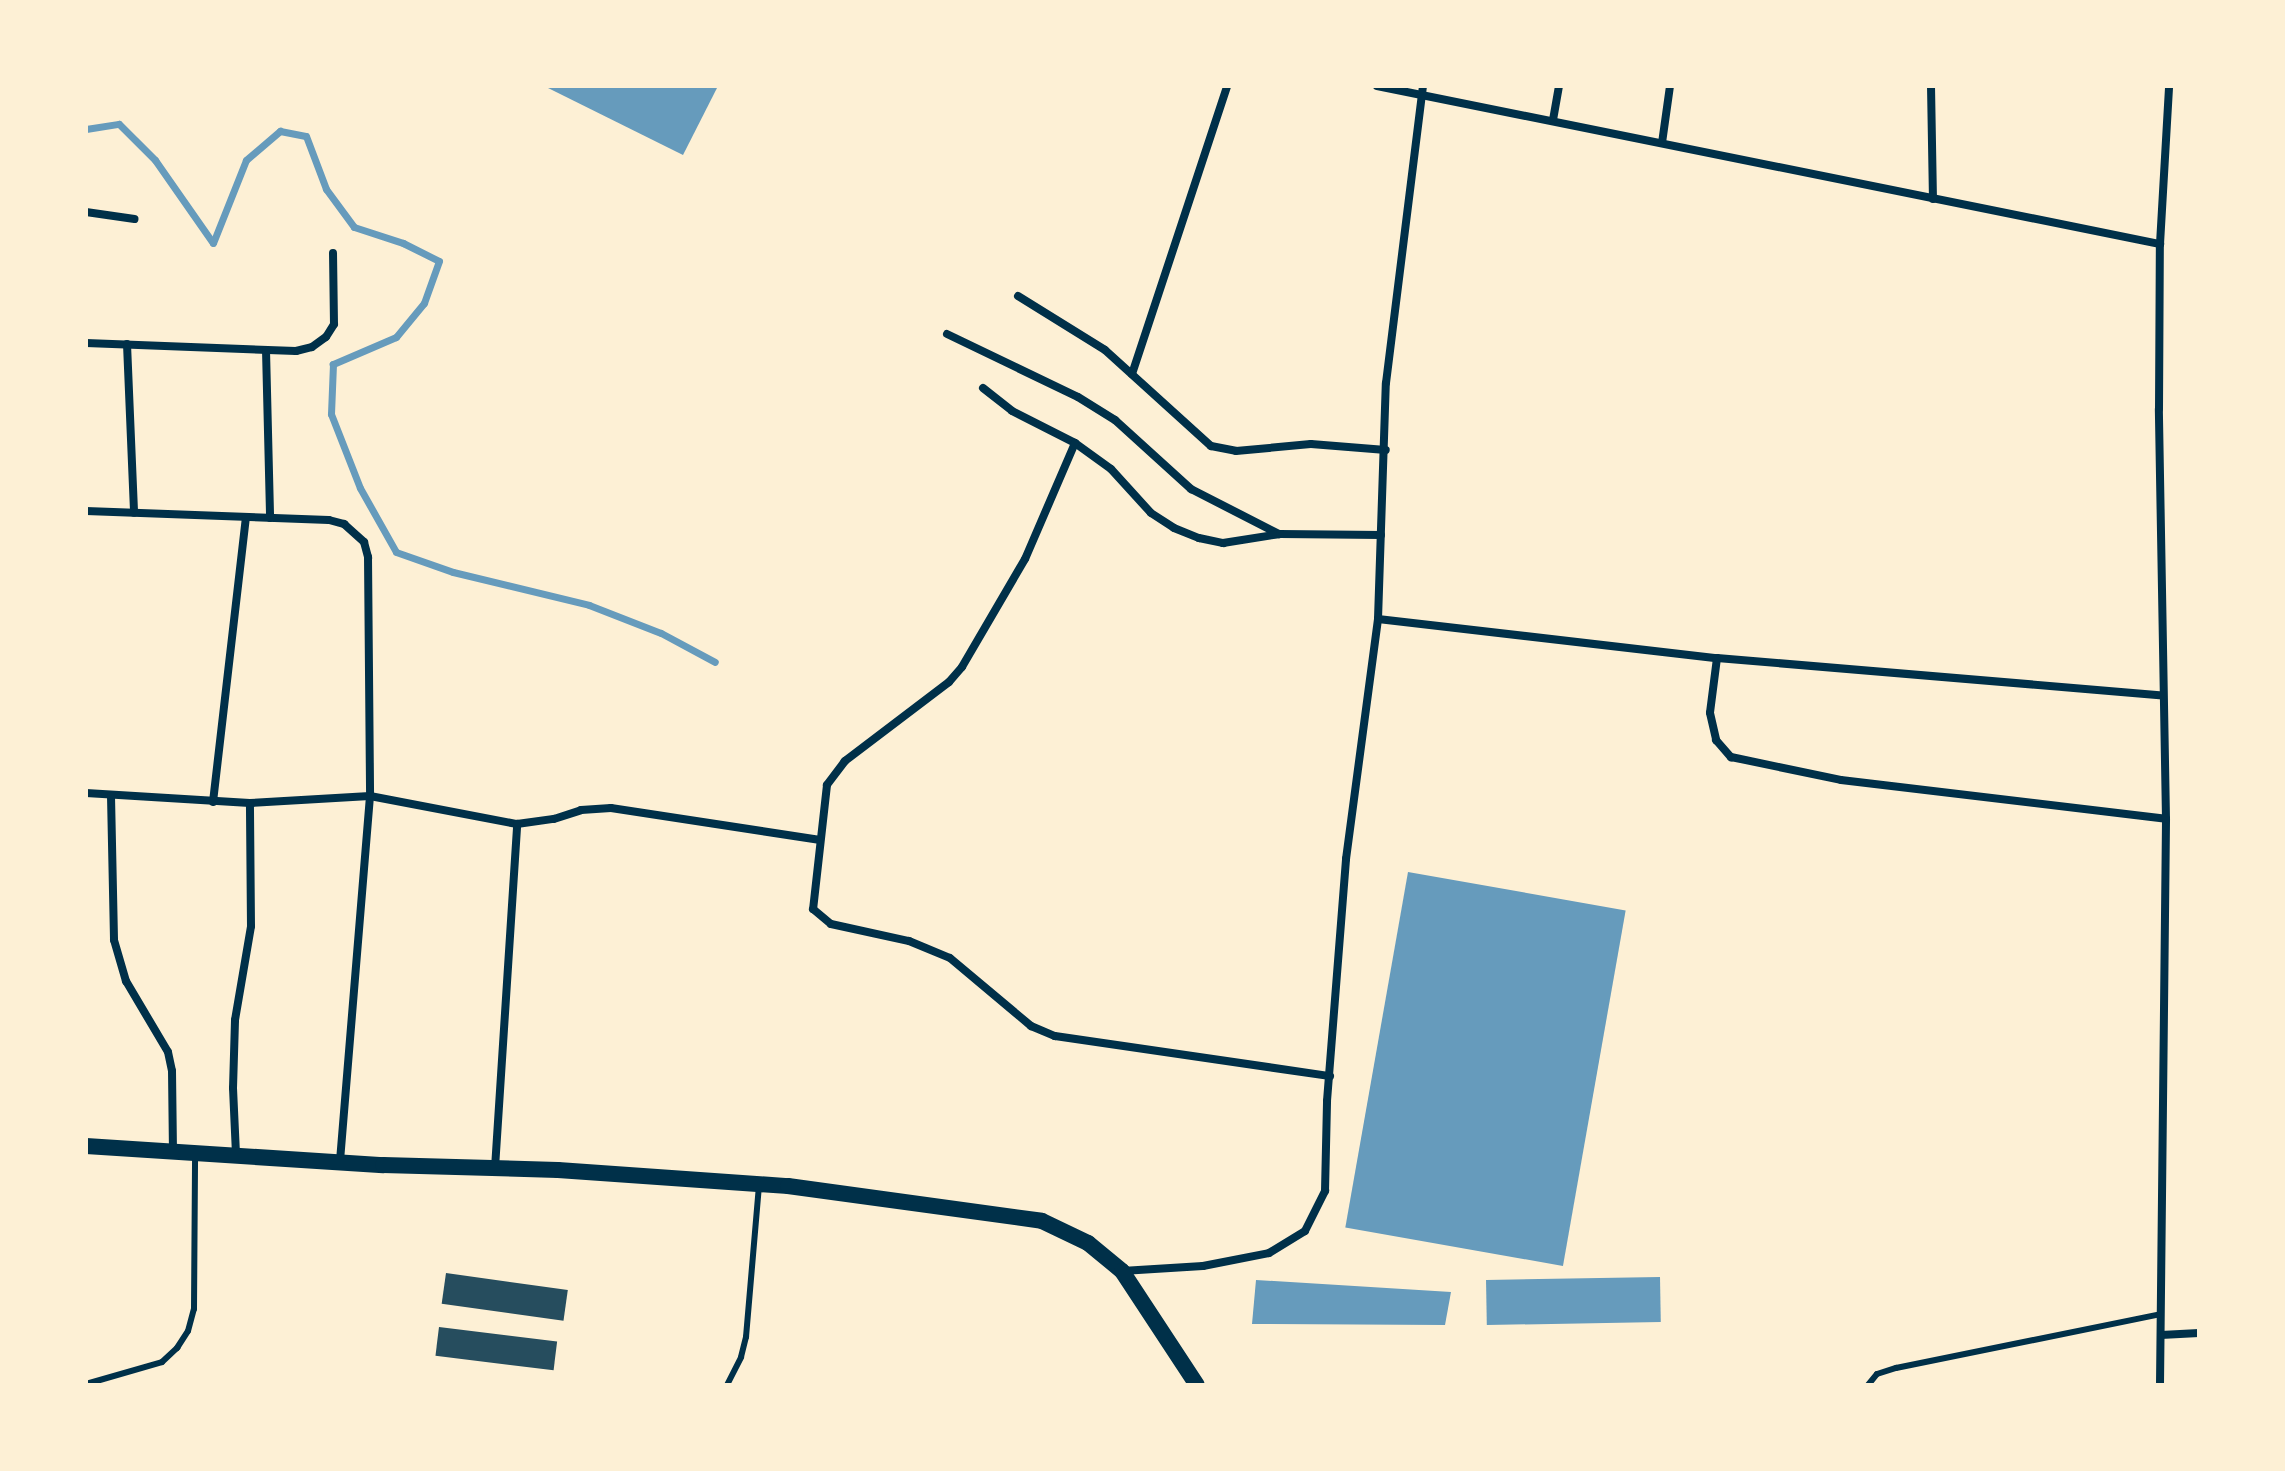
<!DOCTYPE html>
<style>
body{margin:0}
#map{position:relative;width:2285px;height:1471px;overflow:hidden;background:#fdf0d5;font-family:"Roboto Condensed",sans-serif}
div>[style]{position:absolute}
.water>*{inset:0;background:#669bbc;transform-origin:0 0}
.stream>*{height:7px;margin:-3.5px;padding:0 3.5px;transform-origin:3.5px;border-radius:3.5px;background:#669bbc}
.building>*{inset:0;background:#264d5e;transform-origin:0 0}
.service>*{height:6px;margin:-3px;padding:0 3px;transform-origin:3px;border-radius:3px;background:#003049}
.minor>*{height:8px;margin:-4px;padding:0 4px;transform-origin:4px;border-radius:4px;background:#003049}
.secondary>*{height:16px;margin:-8px;padding:0 8px;transform-origin:8px;border-radius:8px;background:#003049}
span{translate:-50% -50%;white-space:nowrap;text-align:center;line-height:1.15;-webkit-text-stroke:6px #fdf0d5;paint-order:stroke}
.frame{position:absolute;inset:0;border:88px solid #fdf0d5;pointer-events:none}
</style>
<div id="map">
<div class="water">
<div style="clip-path:polygon(544px 86px,718px 86px,683px 155px)"></div>
<div style="left:1408px;top:872px;width:221px;height:361px;rotate:10deg"></div>
<div style="left:1660px;top:1277px;width:45px;height:174px;rotate:89deg"></div>
<div style="clip-path:polygon(1256px 1280px,1451px 1292px,1445px 1325px,1252px 1324px)"></div>
</div>
<div class="stream">
<div style="left:86px;top:129px;width:33px;rotate:-9deg"></div>
<div style="left:119px;top:124px;width:51px;rotate:45deg"></div>
<div style="left:155px;top:160px;width:101px;rotate:55.1deg"></div>
<div style="left:213px;top:243px;width:89px;rotate:-68.3deg"></div>
<div style="left:246px;top:160px;width:45px;rotate:-40.5deg"></div>
<div style="left:280px;top:131px;width:26px;rotate:11deg"></div>
<div style="left:306px;top:136px;width:57px;rotate:69.3deg"></div>
<div style="left:326px;top:189px;width:47px;rotate:53.6deg"></div>
<div style="left:354px;top:227px;width:52px;rotate:18.1deg"></div>
<div style="left:403px;top:243px;width:40px;rotate:26.6deg"></div>
<div style="left:439px;top:261px;width:45px;rotate:109.7deg"></div>
<div style="left:424px;top:303px;width:44px;rotate:129.5deg"></div>
<div style="left:396px;top:337px;width:69px;rotate:156.8deg"></div>
<div style="left:333px;top:364px;width:50px;rotate:92.3deg"></div>
<div style="left:331px;top:414px;width:79px;rotate:68.6deg"></div>
<div style="left:360px;top:488px;width:73px;rotate:60.6deg"></div>
<div style="left:396px;top:552px;width:60px;rotate:19.3deg"></div>
<div style="left:453px;top:572px;width:140px;rotate:13.6deg"></div>
<div style="left:589px;top:605px;width:77px;rotate:21.3deg"></div>
<div style="left:661px;top:633px;width:61px;rotate:28.2deg"></div>
</div>
<div class="building">
<div style="left:446px;top:1273px;width:123px;height:31px;rotate:8deg"></div>
<div style="left:439px;top:1327px;width:119px;height:29px;rotate:7deg"></div>
</div>
<div class="service">
<div style="left:86px;top:1384px;width:79px;rotate:-16.1deg"></div>
<div style="left:162px;top:1362px;width:21px;rotate:-43deg"></div>
<div style="left:177px;top:1348px;width:20px;rotate:-57deg"></div>
<div style="left:188px;top:1331px;width:23px;rotate:-75deg"></div>
<div style="left:194px;top:1309px;width:154px;rotate:-89.6deg"></div>
<div style="left:727px;top:1385px;width:31px;rotate:-63deg"></div>
<div style="left:741px;top:1357px;width:21px;rotate:-76deg"></div>
<div style="left:746px;top:1337px;width:154px;rotate:-85.1deg"></div>
<div style="left:1868px;top:1385px;width:14px;rotate:-51deg"></div>
<div style="left:1877px;top:1374px;width:20px;rotate:-18deg"></div>
<div style="left:1896px;top:1368px;width:270px;rotate:-11.5deg"></div>
</div>
<div class="minor">
<div style="left:1377px;top:86px;width:799px;rotate:11.41deg"></div>
<div style="left:1931px;top:86px;width:113px;rotate:89deg"></div>
<div style="left:1553px;top:120px;width:35px;rotate:-80deg"></div>
<div style="left:1662px;top:143px;width:58px;rotate:-82deg"></div>
<div style="left:86px;top:212px;width:49px;rotate:8.3deg"></div>
<div style="left:1018px;top:296px;width:102px;rotate:31.8deg"></div>
<div style="left:1105px;top:350px;width:143px;rotate:42.2deg"></div>
<div style="left:1211px;top:446px;width:25px;rotate:11deg"></div>
<div style="left:1236px;top:451px;width:75px;rotate:-5.3deg"></div>
<div style="left:1311px;top:444px;width:75px;rotate:4.6deg"></div>
<div style="left:947px;top:334px;width:145px;rotate:25.7deg"></div>
<div style="left:1078px;top:397px;width:44px;rotate:31.9deg"></div>
<div style="left:1115px;top:420px;width:103px;rotate:42.2deg"></div>
<div style="left:1191px;top:489px;width:99px;rotate:27.1deg"></div>
<div style="left:86px;top:343px;width:210px;rotate:2.2deg"></div>
<div style="left:296px;top:351px;width:16px;rotate:-14deg"></div>
<div style="left:312px;top:347px;width:17px;rotate:-36deg"></div>
<div style="left:326px;top:337px;width:15px;rotate:-58deg"></div>
<div style="left:334px;top:324px;width:71px;rotate:-90.8deg"></div>
<div style="left:127px;top:344px;width:169px;rotate:87.6deg"></div>
<div style="left:266px;top:350px;width:168px;rotate:88.6deg"></div>
<div style="left:1132px;top:374px;width:303px;rotate:-71.7deg"></div>
<div style="left:983px;top:388px;width:37px;rotate:38deg"></div>
<div style="left:1012px;top:411px;width:71px;rotate:26.9deg"></div>
<div style="left:1075px;top:443px;width:44px;rotate:35.8deg"></div>
<div style="left:1111px;top:469px;width:59px;rotate:47.7deg"></div>
<div style="left:1151px;top:513px;width:27px;rotate:33deg"></div>
<div style="left:1174px;top:528px;width:27px;rotate:22deg"></div>
<div style="left:1199px;top:538px;width:25px;rotate:12deg"></div>
<div style="left:1223px;top:543px;width:58px;rotate:-9deg"></div>
<div style="left:1280px;top:534px;width:101px;rotate:0.6deg"></div>
<div style="left:1075px;top:443px;width:126px;rotate:113.3deg"></div>
<div style="left:1025px;top:559px;width:125px;rotate:120.3deg"></div>
<div style="left:962px;top:667px;width:20px;rotate:131deg"></div>
<div style="left:949px;top:682px;width:131px;rotate:142.8deg"></div>
<div style="left:845px;top:761px;width:30px;rotate:127deg"></div>
<div style="left:827px;top:785px;width:125px;rotate:96.4deg"></div>
<div style="left:813px;top:909px;width:23px;rotate:40deg"></div>
<div style="left:831px;top:924px;width:80px;rotate:12.3deg"></div>
<div style="left:909px;top:941px;width:44px;rotate:22.5deg"></div>
<div style="left:950px;top:958px;width:106px;rotate:40deg"></div>
<div style="left:1031px;top:1026px;width:26px;rotate:23deg"></div>
<div style="left:1055px;top:1036px;width:278px;rotate:8.3deg"></div>
<div style="left:86px;top:511px;width:243px;rotate:2.1deg"></div>
<div style="left:329px;top:520px;width:16px;rotate:15deg"></div>
<div style="left:344px;top:524px;width:27px;rotate:42deg"></div>
<div style="left:364px;top:542px;width:16px;rotate:75deg"></div>
<div style="left:368px;top:557px;width:239px;rotate:89.5deg"></div>
<div style="left:370px;top:796px;width:367px;rotate:94.7deg"></div>
<div style="left:1378px;top:619px;width:341px;rotate:6.6deg"></div>
<div style="left:1717px;top:658px;width:447px;rotate:4.8deg"></div>
<div style="left:1717px;top:658px;width:55px;rotate:97.3deg"></div>
<div style="left:1710px;top:713px;width:28px;rotate:77deg"></div>
<div style="left:1716px;top:740px;width:23px;rotate:49deg"></div>
<div style="left:1731px;top:757px;width:112px;rotate:11.8deg"></div>
<div style="left:1841px;top:780px;width:327px;rotate:6.8deg"></div>
<div style="left:86px;top:793px;width:164px;rotate:3.5deg"></div>
<div style="left:250px;top:803px;width:120px;rotate:-3.3deg"></div>
<div style="left:370px;top:796px;width:150px;rotate:10.8deg"></div>
<div style="left:517px;top:824px;width:37px;rotate:-8deg"></div>
<div style="left:554px;top:819px;width:28px;rotate:-18deg"></div>
<div style="left:581px;top:810px;width:30px;rotate:-4deg"></div>
<div style="left:611px;top:808px;width:210px;rotate:8.7deg"></div>
<div style="left:111px;top:796px;width:144px;rotate:88.8deg"></div>
<div style="left:114px;top:940px;width:43px;rotate:73.7deg"></div>
<div style="left:126px;top:981px;width:82px;rotate:59.4deg"></div>
<div style="left:168px;top:1052px;width:19px;rotate:78deg"></div>
<div style="left:172px;top:1071px;width:79px;rotate:89.3deg"></div>
<div style="left:213px;top:802px;width:287px;rotate:-83.4deg"></div>
<div style="left:236px;top:1154px;width:66px;rotate:-92.6deg"></div>
<div style="left:233px;top:1088px;width:68px;rotate:-88.3deg"></div>
<div style="left:235px;top:1020px;width:95px;rotate:-80.3deg"></div>
<div style="left:251px;top:926px;width:123px;rotate:-90.5deg"></div>
<div style="left:495px;top:1168px;width:345px;rotate:-86.3deg"></div>
<div style="left:1122px;top:1271px;width:81px;rotate:-3.5deg"></div>
<div style="left:1203px;top:1266px;width:67px;rotate:-11.1deg"></div>
<div style="left:1269px;top:1253px;width:42px;rotate:-31.4deg"></div>
<div style="left:1305px;top:1231px;width:45px;rotate:-63.4deg"></div>
<div style="left:1325px;top:1191px;width:90px;rotate:-88.7deg"></div>
<div style="left:1327px;top:1101px;width:243px;rotate:-85.5deg"></div>
<div style="left:1346px;top:859px;width:242px;rotate:-82.4deg"></div>
<div style="left:1378px;top:619px;width:236px;rotate:-88.1deg"></div>
<div style="left:1386px;top:383px;width:299px;rotate:-82.9deg"></div>
<div style="left:2161px;top:1335px;width:38px;rotate:-3deg"></div>
<div style="left:2160px;top:1385px;width:566px;rotate:-89.39deg"></div>
<div style="left:2166px;top:819px;width:410px;rotate:-91deg"></div>
<div style="left:2159px;top:409px;width:165px;rotate:-89.7deg"></div>
<div style="left:2160px;top:244px;width:158px;rotate:-86.7deg"></div>
</div>
<div class="secondary">
<div style="left:86px;top:1146px;width:298px;rotate:3.7deg"></div>
<div style="left:383px;top:1165px;width:175px;rotate:1.6deg"></div>
<div style="left:558px;top:1170px;width:231px;rotate:4deg"></div>
<div style="left:788px;top:1186px;width:256px;rotate:7.8deg"></div>
<div style="left:1042px;top:1221px;width:51px;rotate:25.6deg"></div>
<div style="left:1088px;top:1243px;width:44px;rotate:39.5deg"></div>
<div style="left:1122px;top:1271px;width:136px;rotate:56.7deg"></div>
</div>
<div class="frame"></div>
</div>
